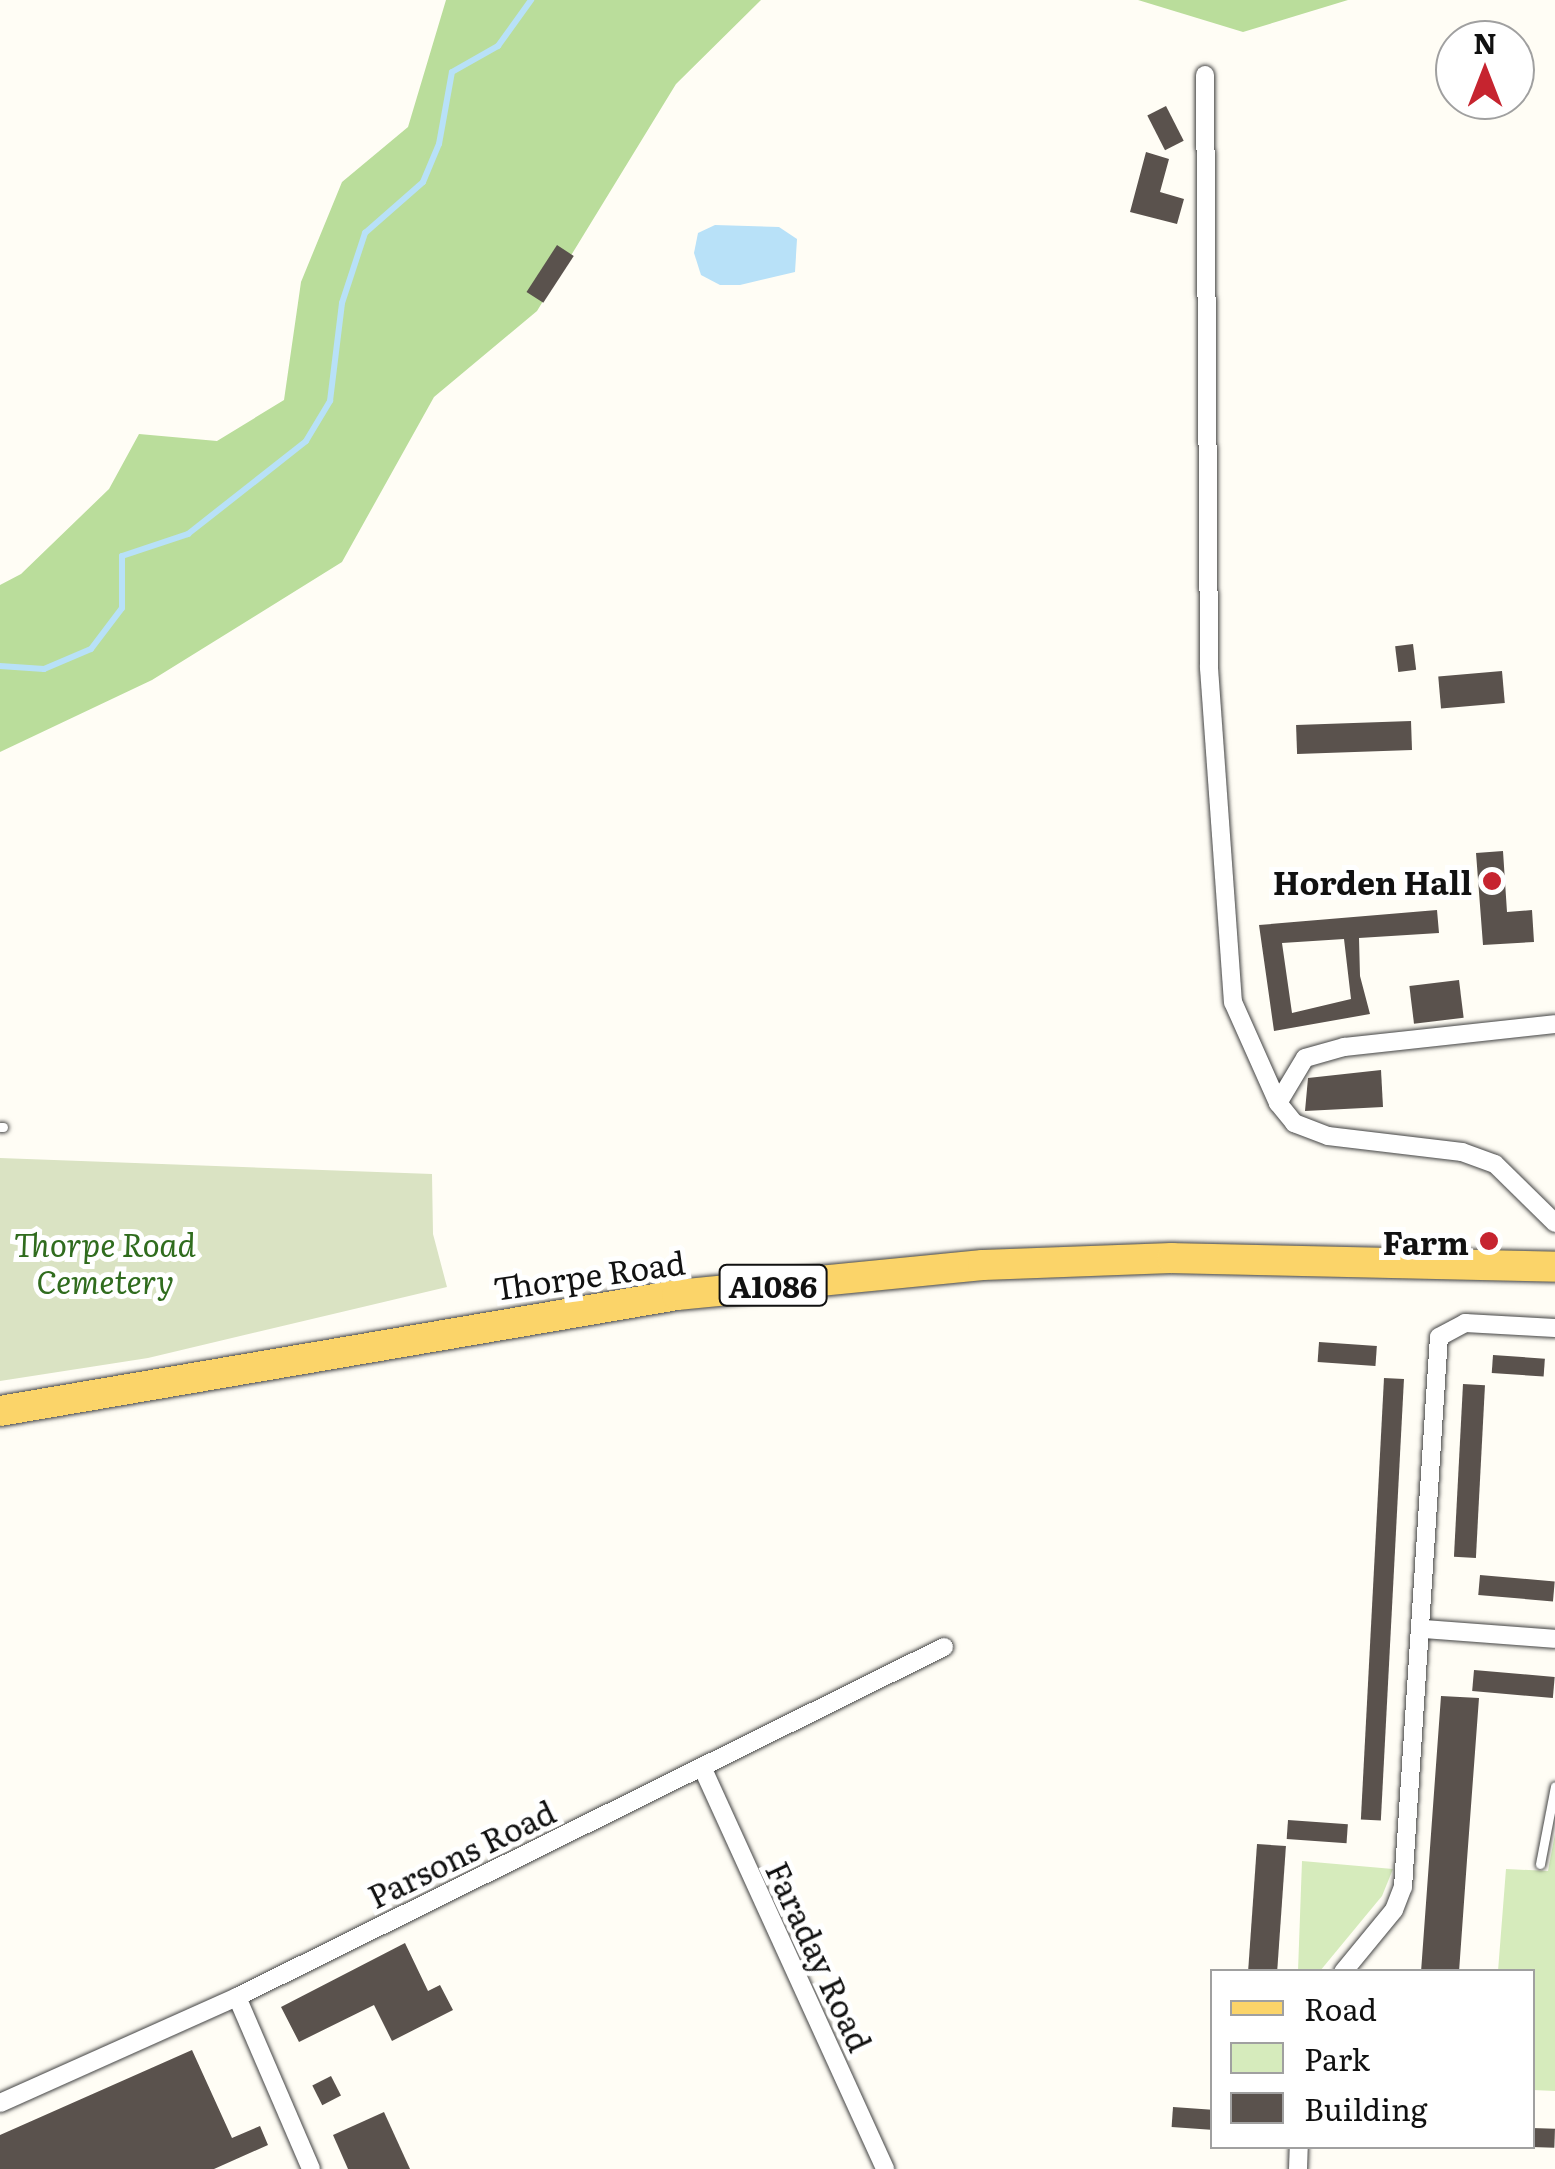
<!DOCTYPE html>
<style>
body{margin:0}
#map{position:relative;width:1555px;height:2169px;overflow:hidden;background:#fffdf5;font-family:Literata,serif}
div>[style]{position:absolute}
.green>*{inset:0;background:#d6ebbc}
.forest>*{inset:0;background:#badd9b}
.cemetery>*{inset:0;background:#dae3c3}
.water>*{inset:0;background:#b8e1f8}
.stream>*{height:6px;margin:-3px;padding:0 3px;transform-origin:3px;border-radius:3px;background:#b8e1f8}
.building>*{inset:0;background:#5a524d;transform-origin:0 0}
.roads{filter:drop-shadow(0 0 2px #444) drop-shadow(0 0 2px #444)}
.lane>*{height:9px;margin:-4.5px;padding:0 4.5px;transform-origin:4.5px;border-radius:4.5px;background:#fff}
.street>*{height:18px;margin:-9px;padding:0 9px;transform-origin:9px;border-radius:9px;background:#fff}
.primary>*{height:30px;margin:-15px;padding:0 15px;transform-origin:15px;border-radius:15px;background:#fbd469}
.dots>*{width:28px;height:28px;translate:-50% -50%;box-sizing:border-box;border:5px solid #fff;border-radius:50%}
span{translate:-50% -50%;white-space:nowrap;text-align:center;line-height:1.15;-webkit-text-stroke:10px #fff;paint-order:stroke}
.shield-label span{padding:2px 8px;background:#fff;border:2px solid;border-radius:8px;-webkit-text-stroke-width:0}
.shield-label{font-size:30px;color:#111;font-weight:700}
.poi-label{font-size:32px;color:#111;font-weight:700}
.right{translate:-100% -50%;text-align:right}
.park-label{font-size:32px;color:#306c1e;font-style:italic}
.street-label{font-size:32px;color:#111}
.legend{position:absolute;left:1210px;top:1969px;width:325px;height:180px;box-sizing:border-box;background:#fff;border:2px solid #a0a0a0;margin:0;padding:12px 18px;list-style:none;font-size:30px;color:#111}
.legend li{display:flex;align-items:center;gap:20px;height:50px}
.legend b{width:50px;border:2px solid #a0a0a0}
.north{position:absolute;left:1435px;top:20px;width:100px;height:100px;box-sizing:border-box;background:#fff;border:2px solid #a0a0a0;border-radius:50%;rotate:0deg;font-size:28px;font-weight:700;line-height:40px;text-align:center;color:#111}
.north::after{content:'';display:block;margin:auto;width:35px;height:45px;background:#c6242f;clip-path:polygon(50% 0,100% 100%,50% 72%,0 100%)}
</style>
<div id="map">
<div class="green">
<div style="clip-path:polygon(1555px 1834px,1555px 2091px,1533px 2090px,1532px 1972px,1498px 1971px,1506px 1869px,1548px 1871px)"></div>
<div style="clip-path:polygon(1302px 1861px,1393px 1869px,1382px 1896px,1320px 1971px,1298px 1971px)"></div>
</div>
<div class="forest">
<div style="clip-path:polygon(446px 0,761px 0,676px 84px,537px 311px,434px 397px,342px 562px,152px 680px,0 752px,0 585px,21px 574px,109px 489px,139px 434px,217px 441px,284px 400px,301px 282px,342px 182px,408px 127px)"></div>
<div style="clip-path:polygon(1138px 0,1348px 0,1243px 32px)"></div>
</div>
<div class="cemetery">
<div style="clip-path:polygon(0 1158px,432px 1174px,433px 1234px,447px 1287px,148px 1358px,0 1381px)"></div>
</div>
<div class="water">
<div style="clip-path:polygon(715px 225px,779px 227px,797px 239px,795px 272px,740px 285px,720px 285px,701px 275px,694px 253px,698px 233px)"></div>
</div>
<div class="stream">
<div style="left:0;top:666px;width:44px;rotate:3.9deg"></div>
<div style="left:44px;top:669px;width:51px;rotate:-23.1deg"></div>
<div style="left:91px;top:649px;width:51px;rotate:-52.9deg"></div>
<div style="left:122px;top:608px;width:52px;rotate:-90deg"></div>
<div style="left:122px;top:556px;width:70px;rotate:-18.4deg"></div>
<div style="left:188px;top:534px;width:150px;rotate:-38.2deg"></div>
<div style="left:306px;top:441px;width:47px;rotate:-59deg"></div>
<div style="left:330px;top:401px;width:99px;rotate:-83deg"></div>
<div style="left:342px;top:303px;width:74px;rotate:-71.8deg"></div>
<div style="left:365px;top:233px;width:77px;rotate:-41.3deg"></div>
<div style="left:423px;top:182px;width:41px;rotate:-67.2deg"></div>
<div style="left:439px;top:144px;width:73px;rotate:-79.8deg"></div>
<div style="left:452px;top:72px;width:53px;rotate:-29.5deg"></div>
<div style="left:498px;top:46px;width:57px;rotate:-54.3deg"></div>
</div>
<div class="building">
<div style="left:1166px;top:106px;width:39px;height:21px;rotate:63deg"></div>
<div style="clip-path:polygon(1146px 152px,1169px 159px,1160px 192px,1184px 199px,1177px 224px,1130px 212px)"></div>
<div style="left:557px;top:245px;width:20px;height:56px;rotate:33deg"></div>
<div style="left:1413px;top:644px;width:26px;height:18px;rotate:83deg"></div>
<div style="left:1502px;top:671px;width:32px;height:64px;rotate:85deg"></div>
<div style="left:1411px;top:721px;width:29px;height:115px;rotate:88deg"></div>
<div style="clip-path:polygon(1503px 851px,1507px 912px,1532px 910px,1534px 942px,1483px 945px,1476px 853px)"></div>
<div style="clip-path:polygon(evenodd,1437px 910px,1439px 933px,1359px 938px,1360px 976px,1370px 1014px,1274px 1031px,1259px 925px,1437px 910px,1344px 939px,1351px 999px,1292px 1013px,1282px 943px,1344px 939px)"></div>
<div style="left:1459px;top:980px;width:38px;height:50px;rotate:83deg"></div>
<div style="clip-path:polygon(1381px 1070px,1383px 1107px,1305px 1111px,1308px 1078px)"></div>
<div style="left:1319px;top:1342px;width:58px;height:20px;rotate:4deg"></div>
<div style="left:1493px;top:1355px;width:52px;height:18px;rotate:4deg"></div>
<div style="left:1384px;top:1378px;width:20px;height:442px;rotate:3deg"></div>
<div style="left:1463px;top:1384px;width:22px;height:173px;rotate:3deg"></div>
<div style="left:1480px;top:1575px;width:75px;height:20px;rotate:5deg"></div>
<div style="left:1474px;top:1670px;width:81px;height:21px;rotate:5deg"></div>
<div style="clip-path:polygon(1441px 1696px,1479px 1698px,1467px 1860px,1459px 1972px,1421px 1972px)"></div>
<div style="left:1288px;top:1820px;width:60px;height:19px;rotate:4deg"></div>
<div style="left:1257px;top:1844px;width:29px;height:128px;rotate:4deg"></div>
<div style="clip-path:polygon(405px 1943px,428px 1991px,440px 1985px,453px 2010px,392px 2041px,374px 2005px,299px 2042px,281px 2007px)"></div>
<div style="clip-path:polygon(192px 2050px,232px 2138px,260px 2126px,268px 2145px,214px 2169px,0 2169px,0 2135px)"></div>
<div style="left:331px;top:2076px;width:22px;height:21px;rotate:63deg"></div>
<div style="left:1173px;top:2107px;width:39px;height:20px;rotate:4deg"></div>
<div style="clip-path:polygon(384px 2112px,410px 2169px,348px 2169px,333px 2135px)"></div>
<div style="left:1532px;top:2128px;width:23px;height:19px;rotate:2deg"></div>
</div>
<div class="roads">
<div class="lane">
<div style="left:0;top:1127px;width:3px"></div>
<div style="left:1540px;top:1864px;width:79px;rotate:-79.1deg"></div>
</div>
<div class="street">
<div style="left:1205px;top:75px;width:593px;rotate:89.61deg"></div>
<div style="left:1209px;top:668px;width:335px;rotate:85.9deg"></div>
<div style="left:1233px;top:1002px;width:111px;rotate:66deg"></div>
<div style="left:1278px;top:1103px;width:26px;rotate:51deg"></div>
<div style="left:1294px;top:1123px;width:36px;rotate:21deg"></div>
<div style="left:1328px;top:1136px;width:135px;rotate:6.8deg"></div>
<div style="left:1462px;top:1152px;width:35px;rotate:20deg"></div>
<div style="left:1495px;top:1164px;width:84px;rotate:44.5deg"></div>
<div style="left:1278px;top:1103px;width:52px;rotate:-59deg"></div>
<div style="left:1305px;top:1058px;width:41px;rotate:-15.8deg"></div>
<div style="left:1344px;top:1047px;width:212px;rotate:-6.2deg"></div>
<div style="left:1423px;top:1629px;width:132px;rotate:4.3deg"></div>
<div style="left:702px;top:1767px;width:442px;rotate:65.5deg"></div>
<div style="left:1343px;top:1972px;width:80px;rotate:-50.6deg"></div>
<div style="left:1394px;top:1910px;width:25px;rotate:-69deg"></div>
<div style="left:1403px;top:1887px;width:551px;rotate:-86.26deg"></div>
<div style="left:1439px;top:1337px;width:30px;rotate:-28deg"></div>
<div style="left:1465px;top:1323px;width:90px;rotate:3.2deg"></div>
<div style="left:237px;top:1997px;width:187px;rotate:66.7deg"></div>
<div style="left:0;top:2103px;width:260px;rotate:-24.1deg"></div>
<div style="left:237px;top:1997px;width:789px;rotate:-26.34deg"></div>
<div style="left:1298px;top:2169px;width:23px;rotate:-88deg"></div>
</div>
<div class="primary">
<div style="left:0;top:1411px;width:687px;rotate:-9.72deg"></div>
<div style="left:677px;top:1295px;width:307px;rotate:-5.6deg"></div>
<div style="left:983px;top:1265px;width:189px;rotate:-2.1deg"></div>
<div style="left:1172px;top:1258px;width:383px;rotate:1.3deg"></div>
</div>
</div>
<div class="dots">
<div style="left:1492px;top:881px;background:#c6242f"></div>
<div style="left:1489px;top:1241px;background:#c6242f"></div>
</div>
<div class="shield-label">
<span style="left:773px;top:1285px">A1086</span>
</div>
<div class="poi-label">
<span class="right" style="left:1472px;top:881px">Horden Hall</span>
<span class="right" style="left:1469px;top:1241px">Farm</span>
</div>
<div class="park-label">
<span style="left:105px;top:1262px">Thorpe Road<br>Cemetery</span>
</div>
<div class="street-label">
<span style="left:589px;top:1274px;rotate:-8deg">Thorpe Road</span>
<span style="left:461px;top:1853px;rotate:-26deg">Parsons Road</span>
<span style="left:820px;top:1956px;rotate:65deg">Faraday Road</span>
</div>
<ul class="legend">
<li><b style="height:12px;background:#fbd469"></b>Road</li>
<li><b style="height:28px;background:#d6ebbc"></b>Park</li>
<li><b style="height:28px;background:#5a524d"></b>Building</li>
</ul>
<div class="north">N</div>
</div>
